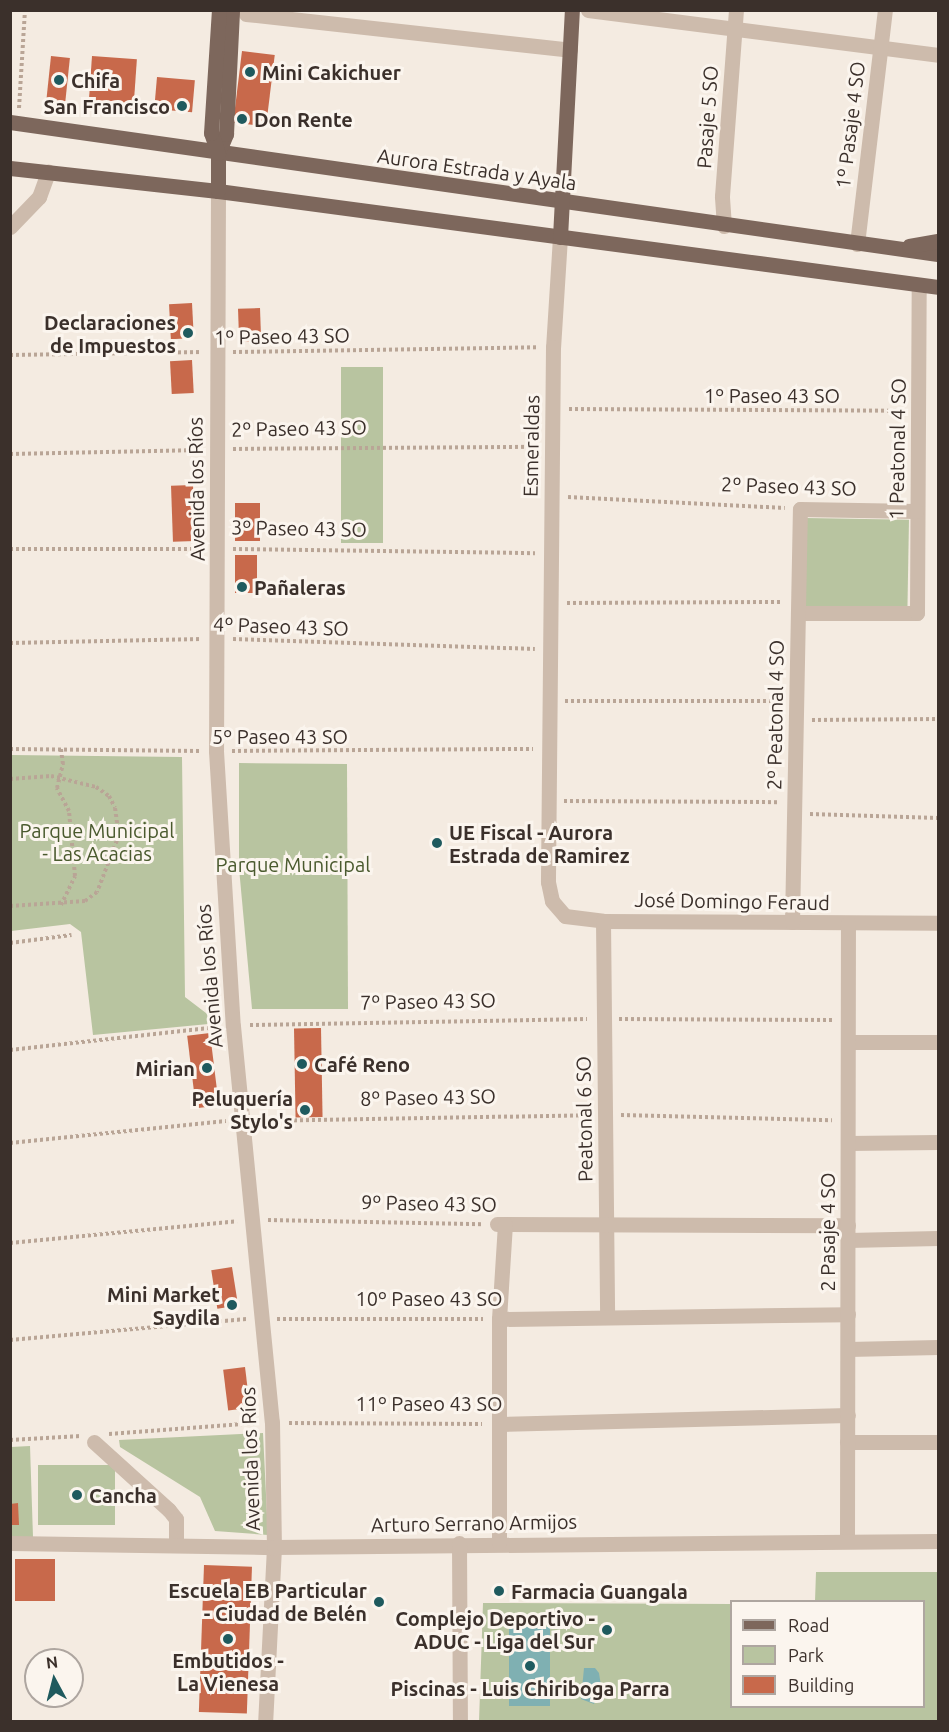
<!DOCTYPE html>
<meta charset="utf-8">
<style>
body{margin:0}
#map{position:relative;width:949px;height:1732px;overflow:hidden;background:#f4ebe1;font-family:Ubuntu,sans-serif}
div>[style]{position:absolute}
.green>*{inset:0;background:#b8c4a0;transform-origin:0 0}
.water>*{inset:0;background:#7fb0b2;transform-origin:0 0}
.building>*{inset:0;background:#c8694b;transform-origin:0 0}
.path>*{height:4px;margin-top:-2px;transform-origin:0;background:repeating-linear-gradient(90deg,#b9a596 0 3px,transparent 0 6px)}
.minor>*{height:15px;margin:-7.5px;padding:0 7.5px;transform-origin:7.5px;border-radius:7.5px;background:#cdbbac}
.major>*{height:15px;margin:-7.5px;padding:0 7.5px;transform-origin:7.5px;border-radius:7.5px;background:#7d675c}
.dots>*{width:16px;height:16px;translate:-50% -50%;box-sizing:border-box;border:3px solid #fbf5ee;border-radius:50%}
span{translate:-50% -50%;white-space:nowrap;text-align:center;line-height:1.15;-webkit-text-stroke:6px #fbf5ee;paint-order:stroke}
.poi-label{font-size:20px;color:#3b302b;font-weight:700}
.left{translate:0 -50%;text-align:left}
.right{translate:-100% -50%;text-align:right}
.street-label{font-size:20px;color:#3b302b}
.park-label{font-size:20px;color:#4a5a2e}
.frame{position:absolute;inset:0;border:12px solid #3b302b;pointer-events:none}
.legend{position:absolute;left:730px;top:1600px;width:195px;height:108px;box-sizing:border-box;background:#fbf5ee;border:2px solid #aea6a0;margin:0;padding:8px 10px;list-style:none;font-size:18px;color:#3b302b}
.legend li{display:flex;align-items:center;gap:12px;height:30px}
.legend b{width:30px;border:2px solid #aea6a0}
.north{position:absolute;left:24px;top:1648px;width:60px;height:60px;box-sizing:border-box;background:#fbf5ee;border:2px solid #aea6a0;border-radius:50%;rotate:353deg;font-size:16px;font-weight:700;line-height:24px;text-align:center;color:#3b302b}
.north::after{content:'';display:block;margin:auto;width:21px;height:27px;background:#1f5a5e;clip-path:polygon(50% 0,100% 100%,50% 72%,0 100%)}
</style>
<div id="map">
<div class="green">
<div style="left:341px;top:367px;width:42px;height:176px"></div>
<div style="left:806px;top:518px;width:103px;height:88px;rotate:1deg"></div>
<div style="clip-path:polygon(11px 755px,182px 757px,185px 997px,219px 1023px,93px 1035px,81px 932px,70px 924px,11px 931px)"></div>
<div style="clip-path:polygon(239px 763px,347px 764px,348px 1009px,252px 1009px,239px 868px)"></div>
<div style="clip-path:polygon(263px 1433px,268px 1535px,215px 1531px,200px 1497px,120px 1447px,119px 1440px)"></div>
<div style="clip-path:polygon(30px 1446px,33px 1537px,11px 1537px,11px 1447px)"></div>
<div style="left:115px;top:1465px;width:60px;height:77px;rotate:90deg"></div>
<div style="clip-path:polygon(816px 1572px,938px 1572px,938px 1721px,479px 1722px,483px 1603px,731px 1604px,732px 1706px,924px 1706px,924px 1602px,815px 1601px)"></div>
</div>
<div class="water">
<div style="left:509px;top:1627px;width:41px;height:79px"></div>
<div style="clip-path:polygon(584px 1668px,595px 1668px,599px 1673px,601px 1686px,594px 1704px,581px 1699px)"></div>
</div>
<div class="building">
<div style="left:242px;top:51px;width:33px;height:72px;rotate:7deg"></div>
<div style="left:51px;top:56px;width:19px;height:47px;rotate:6deg"></div>
<div style="left:92px;top:56px;width:45px;height:51px;rotate:4deg"></div>
<div style="left:157px;top:77px;width:38px;height:32px;rotate:5deg"></div>
<div style="left:192px;top:303px;width:35px;height:23px;rotate:87deg"></div>
<div style="left:260px;top:308px;width:33px;height:22px;rotate:88deg"></div>
<div style="left:192px;top:360px;width:33px;height:22px;rotate:87deg"></div>
<div style="left:193px;top:485px;width:56px;height:22px;rotate:88deg"></div>
<div style="left:235px;top:503px;width:25px;height:38px"></div>
<div style="left:257px;top:555px;width:38px;height:22px;rotate:90deg"></div>
<div style="left:321px;top:1028px;width:89px;height:27px;rotate:89deg"></div>
<div style="left:210px;top:1033px;width:73px;height:23px;rotate:83deg"></div>
<div style="left:232px;top:1267px;width:39px;height:21px;rotate:81deg"></div>
<div style="left:245px;top:1367px;width:41px;height:22px;rotate:83deg"></div>
<div style="clip-path:polygon(18px 1503px,19px 1525px,10px 1525px,10px 1504px)"></div>
<div style="left:55px;top:1559px;width:42px;height:40px;rotate:90deg"></div>
<div style="left:204px;top:1565px;width:48px;height:147px;rotate:2deg"></div>
</div>
<div class="path">
<div style="left:19px;top:108px;width:98px;rotate:-86.5deg"></div>
<div style="left:233px;top:352px;width:305px;rotate:-0.9deg"></div>
<div style="left:10px;top:355px;width:192px;rotate:-0.9deg"></div>
<div style="left:569px;top:409px;width:334px;rotate:0.3deg"></div>
<div style="left:233px;top:449px;width:305px;rotate:-0.4deg"></div>
<div style="left:10px;top:454px;width:192px;rotate:-1.2deg"></div>
<div style="left:568px;top:497px;width:217px;rotate:2.9deg"></div>
<div style="left:10px;top:549px;width:192px"></div>
<div style="left:233px;top:549px;width:302px;rotate:0.8deg"></div>
<div style="left:567px;top:603px;width:214px;rotate:-0.3deg"></div>
<div style="left:233px;top:639px;width:302px;rotate:1.9deg"></div>
<div style="left:10px;top:643px;width:192px;rotate:-1.2deg"></div>
<div style="left:565px;top:701px;width:215px"></div>
<div style="left:812px;top:720px;width:126px;rotate:-0.5deg"></div>
<div style="left:10px;top:749px;width:190px;rotate:0.6deg"></div>
<div style="left:232px;top:751px;width:301px;rotate:-0.4deg"></div>
<div style="left:10px;top:779px;width:41px;rotate:-4.2deg"></div>
<div style="left:51px;top:776px;width:46px;rotate:13.7deg"></div>
<div style="left:96px;top:787px;width:16px;rotate:35deg"></div>
<div style="left:109px;top:796px;width:13px;rotate:63deg"></div>
<div style="left:115px;top:808px;width:27px;rotate:82deg"></div>
<div style="left:119px;top:835px;width:61px;rotate:111.1deg"></div>
<div style="left:97px;top:892px;width:15px;rotate:143deg"></div>
<div style="left:85px;top:901px;width:75px;rotate:176.2deg"></div>
<div style="left:564px;top:801px;width:215px;rotate:0.3deg"></div>
<div style="left:810px;top:814px;width:128px;rotate:1.8deg"></div>
<div style="left:61px;top:905px;width:32px;rotate:-64deg"></div>
<div style="left:75px;top:876px;width:65px;rotate:-95.3deg"></div>
<div style="left:69px;top:811px;width:26px;rotate:-118deg"></div>
<div style="left:57px;top:788px;width:25px;rotate:-76deg"></div>
<div style="left:63px;top:764px;width:15px;rotate:-98deg"></div>
<div style="left:10px;top:943px;width:62px;rotate:-7.5deg"></div>
<div style="left:619px;top:1019px;width:214px;rotate:0.3deg"></div>
<div style="left:250px;top:1025px;width:337px;rotate:-1deg"></div>
<div style="left:10px;top:1050px;width:209px;rotate:-6.3deg"></div>
<div style="left:621px;top:1115px;width:211px;rotate:1.4deg"></div>
<div style="left:258px;top:1121px;width:331px;rotate:-1deg"></div>
<div style="left:10px;top:1143px;width:217px;rotate:-5.8deg"></div>
<div style="left:268px;top:1220px;width:215px;rotate:1.1deg"></div>
<div style="left:10px;top:1243px;width:228px;rotate:-5.5deg"></div>
<div style="left:277px;top:1319px;width:206px"></div>
<div style="left:10px;top:1340px;width:237px;rotate:-5.1deg"></div>
<div style="left:289px;top:1423px;width:193px;rotate:0.3deg"></div>
<div style="left:109px;top:1434px;width:148px;rotate:-4.3deg"></div>
<div style="left:10px;top:1440px;width:71px;rotate:-3.2deg"></div>
</div>
<div class="minor">
<div style="left:588px;top:10px;width:353px;rotate:7.3deg"></div>
<div style="left:246px;top:14px;width:326px;rotate:6.3deg"></div>
<div style="left:218px;top:191px;width:560px;rotate:90.2deg"></div>
<div style="left:216px;top:751px;width:276px;rotate:86.5deg"></div>
<div style="left:233px;top:1026px;width:398px;rotate:84.4deg"></div>
<div style="left:272px;top:1422px;width:125px;rotate:89.1deg"></div>
<div style="left:274px;top:1547px;width:175px;rotate:92.9deg"></div>
<div style="left:724px;top:226px;width:30px;rotate:-94deg"></div>
<div style="left:722px;top:196px;width:187px;rotate:-85.7deg"></div>
<div style="left:10px;top:227px;width:42px;rotate:-46deg"></div>
<div style="left:39px;top:197px;width:27px;rotate:-70deg"></div>
<div style="left:560px;top:237px;width:110px;rotate:93.6deg"></div>
<div style="left:553px;top:347px;width:535px;rotate:90.54deg"></div>
<div style="left:548px;top:882px;width:19px;rotate:78deg"></div>
<div style="left:552px;top:901px;width:20px;rotate:49deg"></div>
<div style="left:565px;top:916px;width:38px;rotate:7deg"></div>
<div style="left:603px;top:921px;width:335px;rotate:0.3deg"></div>
<div style="left:857px;top:244px;width:236px;rotate:-83.2deg"></div>
<div style="left:798px;top:613px;width:119px"></div>
<div style="left:917px;top:613px;width:328px;rotate:-89.7deg"></div>
<div style="left:603px;top:921px;width:395px;rotate:89.4deg"></div>
<div style="left:792px;top:922px;width:413px;rotate:-88.9deg"></div>
<div style="left:800px;top:509px;width:116px;rotate:1deg"></div>
<div style="left:848px;top:1042px;width:90px"></div>
<div style="left:848px;top:1143px;width:90px;rotate:-0.6deg"></div>
<div style="left:497px;top:1224px;width:351px;rotate:0.2deg"></div>
<div style="left:848px;top:1240px;width:90px;rotate:-1.3deg"></div>
<div style="left:499px;top:1319px;width:349px;rotate:-0.8deg"></div>
<div style="left:848px;top:1349px;width:90px;rotate:-1.3deg"></div>
<div style="left:501px;top:1424px;width:347px;rotate:-1.5deg"></div>
<div style="left:94px;top:1442px;width:101px;rotate:42.2deg"></div>
<div style="left:169px;top:1510px;width:11px;rotate:52deg"></div>
<div style="left:176px;top:1519px;width:26px;rotate:90deg"></div>
<div style="left:847px;top:1442px;width:91px"></div>
<div style="left:847px;top:1540px;width:617px;rotate:-89.91deg"></div>
<div style="left:10px;top:1543px;width:264px;rotate:0.9deg"></div>
<div style="left:274px;top:1547px;width:664px;rotate:-0.52deg"></div>
<div style="left:459px;top:1543px;width:179px;rotate:89.7deg"></div>
<div style="left:499px;top:1543px;width:224px;rotate:-90deg"></div>
<div style="left:499px;top:1319px;width:95px;rotate:-86.4deg"></div>
</div>
<div class="major">
<div style="left:10px;top:122px;width:937px;rotate:8.1deg"></div>
<div style="left:218px;top:153px;width:21px;rotate:-67deg"></div>
<div style="left:226px;top:134px;width:124px;rotate:-87.2deg"></div>
<div style="left:10px;top:168px;width:209px;rotate:6.3deg"></div>
<div style="left:218px;top:191px;width:726px;rotate:7.59deg"></div>
<div style="left:218px;top:191px;width:38px;rotate:-90deg"></div>
<div style="left:218px;top:153px;width:21px;rotate:-109deg"></div>
<div style="left:211px;top:133px;width:123px;rotate:-86.3deg"></div>
<div style="left:560px;top:237px;width:227px;rotate:-87deg"></div>
<div style="left:909px;top:246px;width:29px;rotate:-10deg"></div>
</div>
<div class="dots">
<div style="left:250px;top:72px;background:#1f5a5e"></div>
<div style="left:59px;top:80px;background:#1f5a5e"></div>
<div style="left:182px;top:106px;background:#1f5a5e"></div>
<div style="left:242px;top:119px;background:#1f5a5e"></div>
<div style="left:188px;top:333px;background:#1f5a5e"></div>
<div style="left:242px;top:587px;background:#1f5a5e"></div>
<div style="left:437px;top:843px;background:#1f5a5e"></div>
<div style="left:302px;top:1064px;background:#1f5a5e"></div>
<div style="left:207px;top:1068px;background:#1f5a5e"></div>
<div style="left:305px;top:1110px;background:#1f5a5e"></div>
<div style="left:232px;top:1305px;background:#1f5a5e"></div>
<div style="left:77px;top:1495px;background:#1f5a5e"></div>
<div style="left:499px;top:1591px;background:#1f5a5e"></div>
<div style="left:379px;top:1602px;background:#1f5a5e"></div>
<div style="left:607px;top:1630px;background:#1f5a5e"></div>
<div style="left:228px;top:1639px;background:#1f5a5e"></div>
<div style="left:530px;top:1666px;background:#1f5a5e"></div>
</div>
<div class="poi-label">
<span class="left" style="left:262px;top:72px">Mini Cakichuer</span>
<span class="left" style="left:71px;top:80px">Chifa</span>
<span class="right" style="left:170px;top:106px">San Francisco</span>
<span class="left" style="left:254px;top:119px">Don Rente</span>
<span class="right" style="left:176px;top:334px">Declaraciones<br>de Impuestos</span>
<span class="left" style="left:254px;top:587px">Pañaleras</span>
<span class="left" style="left:449px;top:844px">UE Fiscal - Aurora<br>Estrada de Ramirez</span>
<span class="left" style="left:314px;top:1064px">Café Reno</span>
<span class="right" style="left:195px;top:1068px">Mirian</span>
<span class="right" style="left:293px;top:1110px">Peluquería<br>Stylo's</span>
<span class="right" style="left:220px;top:1306px">Mini Market<br>Saydila</span>
<span class="left" style="left:89px;top:1495px">Cancha</span>
<span class="right" style="left:367px;top:1602px">Escuela EB Particular<br>- Ciudad de Belén</span>
<span class="left" style="left:511px;top:1591px">Farmacia Guangala</span>
<span class="right" style="left:595px;top:1630px">Complejo Deportivo -<br>ADUC - Liga del Sur</span>
<span style="left:228px;top:1672px">Embutidos -<br>La Vienesa</span>
<span style="left:530px;top:1688px">Piscinas - Luis Chiriboga Parra</span>
</div>
<div class="street-label">
<span style="left:707px;top:117px;rotate:-86deg">Pasaje 5 SO</span>
<span style="left:850px;top:125px;rotate:-83deg">1º Pasaje 4 SO</span>
<span style="left:477px;top:169px;rotate:8deg">Aurora Estrada y Ayala</span>
<span style="left:282px;top:336px;rotate:-1deg">1º Paseo 43 SO</span>
<span style="left:772px;top:395px">1º Paseo 43 SO</span>
<span style="left:299px;top:428px;rotate:-1deg">2º Paseo 43 SO</span>
<span style="left:531px;top:446px;rotate:-89deg">Esmeraldas</span>
<span style="left:897px;top:449px;rotate:-89deg">1 Peatonal 4 SO</span>
<span style="left:789px;top:486px;rotate:2deg">2º Paseo 43 SO</span>
<span style="left:196px;top:489px;rotate:-91deg">Avenida los Ríos</span>
<span style="left:299px;top:528px;rotate:1deg">3º Paseo 43 SO</span>
<span style="left:281px;top:626px;rotate:2deg">4º Paseo 43 SO</span>
<span style="left:775px;top:715px;rotate:-89deg">2º Peatonal 4 SO</span>
<span style="left:280px;top:736px">5º Paseo 43 SO</span>
<span style="left:732px;top:901px;rotate:1deg">José Domingo Feraud</span>
<span style="left:209px;top:976px;rotate:-95deg">Avenida los Ríos</span>
<span style="left:428px;top:1001px;rotate:-1deg">7º Paseo 43 SO</span>
<span style="left:428px;top:1097px;rotate:-1deg">8º Paseo 43 SO</span>
<span style="left:584px;top:1119px;rotate:-91deg">Peatonal 6 SO</span>
<span style="left:429px;top:1203px;rotate:1deg">9º Paseo 43 SO</span>
<span style="left:827px;top:1232px;rotate:-90deg">2 Pasaje 4 SO</span>
<span style="left:429px;top:1298px">10º Paseo 43 SO</span>
<span style="left:429px;top:1403px">11º Paseo 43 SO</span>
<span style="left:250px;top:1459px;rotate:-92deg">Avenida los Ríos</span>
<span style="left:474px;top:1523px;rotate:-1deg">Arturo Serrano Armijos</span>
</div>
<div class="park-label">
<span style="left:97px;top:842px">Parque Municipal<br>- Las Acacias</span>
<span style="left:293px;top:864px">Parque Municipal</span>
</div>
<div class="frame"></div>
<ul class="legend">
<li><b style="height:8px;background:#7d675c"></b>Road</li>
<li><b style="height:16px;background:#b8c4a0"></b>Park</li>
<li><b style="height:16px;background:#c8694b"></b>Building</li>
</ul>
<div class="north">N</div>
</div>
